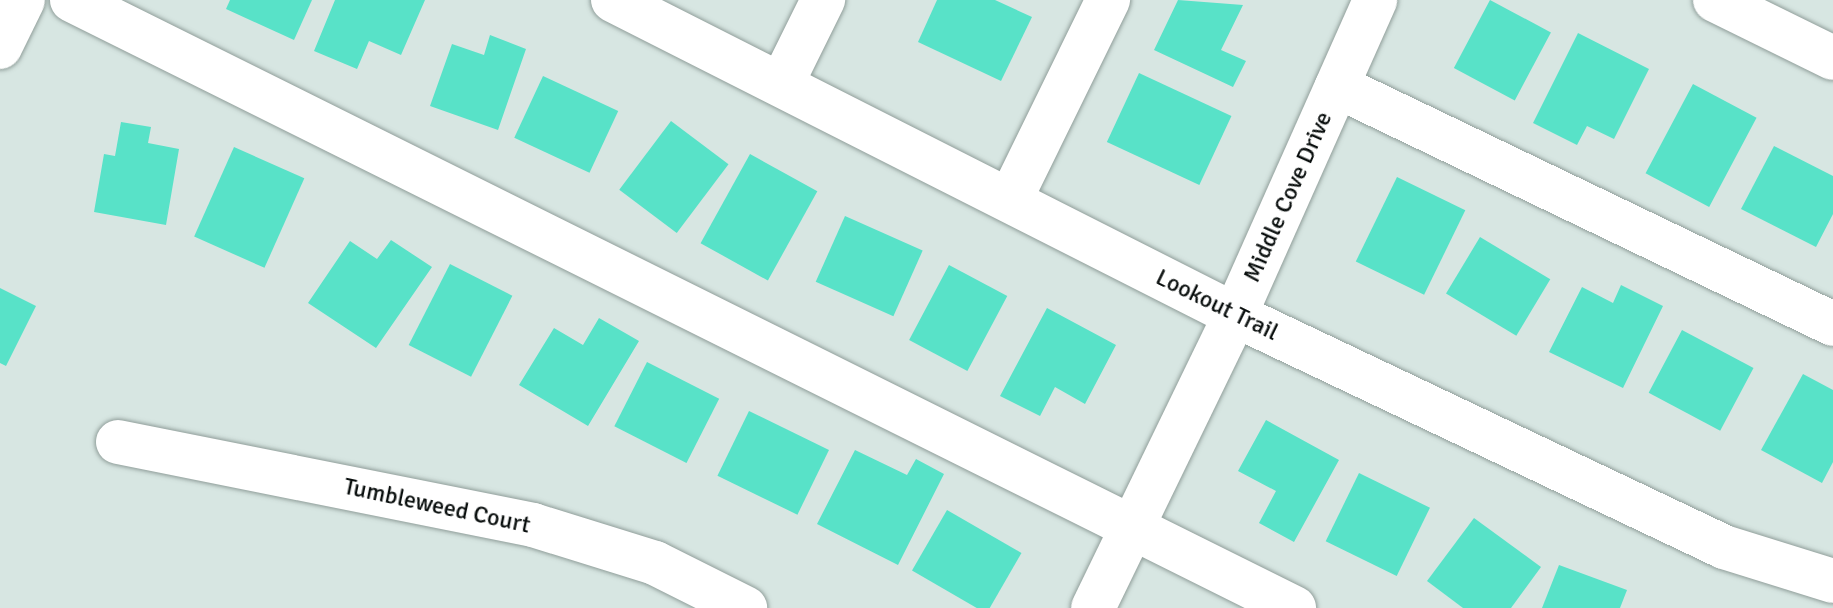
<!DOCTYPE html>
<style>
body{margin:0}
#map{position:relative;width:1833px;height:608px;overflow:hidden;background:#d7e6e2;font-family:Signika,sans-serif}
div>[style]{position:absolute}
.building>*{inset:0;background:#58e2c8;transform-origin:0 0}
.roads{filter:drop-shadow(0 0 2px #909e9a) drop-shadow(0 0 2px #909e9a)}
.minor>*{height:44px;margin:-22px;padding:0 22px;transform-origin:22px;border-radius:22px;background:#fff}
span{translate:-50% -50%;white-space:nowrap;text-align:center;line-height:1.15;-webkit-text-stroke:8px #fff;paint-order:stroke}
.street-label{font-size:24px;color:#0a0f0e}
</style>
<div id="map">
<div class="building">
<div style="clip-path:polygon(230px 0,312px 0,294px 40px,226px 9px)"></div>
<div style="clip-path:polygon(335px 0,425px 0,401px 55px,369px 41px,357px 69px,314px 51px)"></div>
<div style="clip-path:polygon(937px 0,995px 0,1032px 17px,1001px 81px,918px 42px)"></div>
<div style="clip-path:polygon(1178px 0,1243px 5px,1221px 50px,1246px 61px,1233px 87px,1154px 50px)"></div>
<div style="left:1490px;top:0;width:69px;height:77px;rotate:28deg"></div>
<div style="clip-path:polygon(1578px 33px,1649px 69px,1614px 139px,1587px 126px,1577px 145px,1533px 123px)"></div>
<div style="clip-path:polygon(490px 35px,526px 49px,498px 130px,430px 106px,452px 44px,484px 55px)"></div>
<div style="left:1139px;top:73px;width:102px;height:76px;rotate:25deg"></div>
<div style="left:543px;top:76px;width:83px;height:68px;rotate:25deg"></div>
<div style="left:1693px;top:84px;width:72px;height:101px;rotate:28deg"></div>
<div style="left:671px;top:121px;width:72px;height:86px;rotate:37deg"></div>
<div style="clip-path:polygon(121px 122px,151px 127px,148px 143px,179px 149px,166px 225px,94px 212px,104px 154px,115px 156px)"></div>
<div style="clip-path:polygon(1774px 146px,1833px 176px,1833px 214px,1816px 247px,1741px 209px)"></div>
<div style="left:234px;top:147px;width:77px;height:98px;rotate:24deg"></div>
<div style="left:750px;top:154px;width:77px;height:102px;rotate:29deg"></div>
<div style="left:1397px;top:177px;width:76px;height:94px;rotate:26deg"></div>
<div style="left:845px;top:216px;width:85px;height:72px;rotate:24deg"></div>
<div style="left:1480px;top:237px;width:82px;height:66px;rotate:31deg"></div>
<div style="clip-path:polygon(391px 240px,432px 267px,376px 348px,308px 303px,350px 241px,377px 259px)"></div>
<div style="left:450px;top:264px;width:70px;height:91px;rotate:27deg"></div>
<div style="left:949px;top:265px;width:66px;height:85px;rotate:28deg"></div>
<div style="clip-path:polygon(1621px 285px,1663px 306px,1623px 388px,1549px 352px,1582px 287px,1613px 303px)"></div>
<div style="clip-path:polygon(0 288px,36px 306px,6px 366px,0 363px)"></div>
<div style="clip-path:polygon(1047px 308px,1116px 345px,1085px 404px,1055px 387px,1040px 416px,1000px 396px)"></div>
<div style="clip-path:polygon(599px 318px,639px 341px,588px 426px,519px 385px,554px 328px,583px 345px)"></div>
<div style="left:1682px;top:330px;width:81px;height:71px;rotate:28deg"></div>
<div style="left:647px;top:362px;width:81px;height:72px;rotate:27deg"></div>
<div style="clip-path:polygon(1803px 374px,1833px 390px,1833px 462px,1822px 483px,1761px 450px)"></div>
<div style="left:749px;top:411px;width:89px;height:72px;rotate:26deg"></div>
<div style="clip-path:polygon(1266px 420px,1339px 460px,1294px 542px,1259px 523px,1276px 491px,1238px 471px)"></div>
<div style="clip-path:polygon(855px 450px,907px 475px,916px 459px,944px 474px,898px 565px,817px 524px)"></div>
<div style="left:1359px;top:473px;width:79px;height:76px;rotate:26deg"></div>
<div style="left:947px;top:510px;width:86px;height:70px;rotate:30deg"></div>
<div style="clip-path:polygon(1474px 518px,1541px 567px,1511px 608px,1463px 608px,1427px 581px)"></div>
<div style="clip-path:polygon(1559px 565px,1627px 590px,1620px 608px,1542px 608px)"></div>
</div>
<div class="roads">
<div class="minor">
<div style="left:72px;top:0;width:1365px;rotate:26.45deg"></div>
<div style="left:613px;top:0;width:697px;rotate:26.86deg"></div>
<div style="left:1235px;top:315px;width:541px;rotate:25.38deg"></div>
<div style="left:1724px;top:547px;width:114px;rotate:17.3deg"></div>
<div style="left:1715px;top:0;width:131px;rotate:26.2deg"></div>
<div style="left:0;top:47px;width:52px;rotate:-63.9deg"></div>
<div style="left:782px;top:83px;width:93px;rotate:-63.7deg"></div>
<div style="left:1337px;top:86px;width:550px;rotate:25.63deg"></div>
<div style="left:1010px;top:200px;width:223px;rotate:-63.9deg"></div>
<div style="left:118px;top:442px;width:423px;rotate:11.3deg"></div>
<div style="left:533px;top:525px;width:128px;rotate:17.3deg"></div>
<div style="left:655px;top:563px;width:101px;rotate:26.6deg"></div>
<div style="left:1093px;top:608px;width:326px;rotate:-64.1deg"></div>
<div style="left:1235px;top:315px;width:345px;rotate:-66deg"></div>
</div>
</div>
<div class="street-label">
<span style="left:1288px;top:197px;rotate:-66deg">Middle Cove Drive</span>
<span style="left:1217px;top:305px;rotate:26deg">Lookout Trail</span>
<span style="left:437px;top:506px;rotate:12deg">Tumbleweed Court</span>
</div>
</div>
